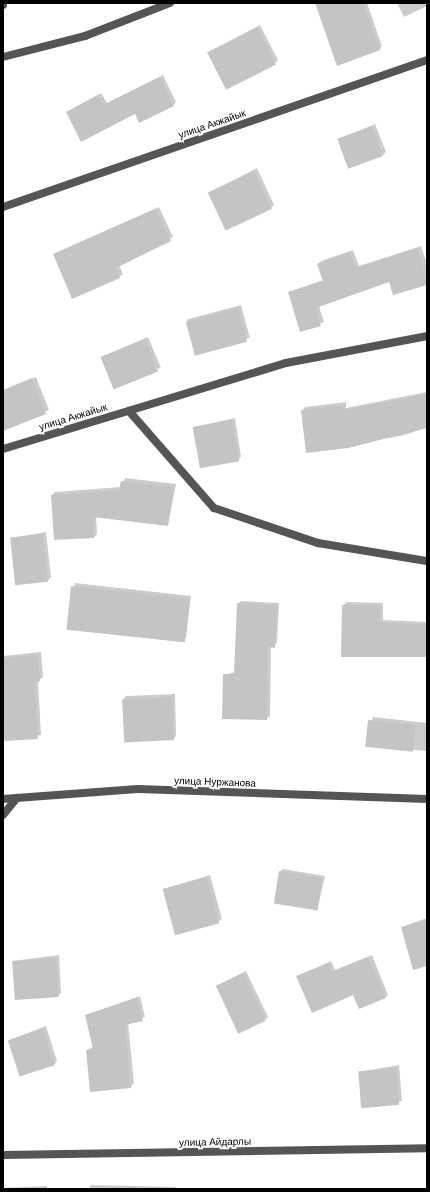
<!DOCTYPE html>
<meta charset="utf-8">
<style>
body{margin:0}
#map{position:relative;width:430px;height:1192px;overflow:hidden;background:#fff;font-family:"DM Sans",sans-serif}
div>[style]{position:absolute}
.shadow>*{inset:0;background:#0003;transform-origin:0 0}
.building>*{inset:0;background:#c4c4c4;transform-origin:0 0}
.service>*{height:8px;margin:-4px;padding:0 4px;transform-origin:4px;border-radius:4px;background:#555}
.minor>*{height:8px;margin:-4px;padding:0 4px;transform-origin:4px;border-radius:4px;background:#555}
span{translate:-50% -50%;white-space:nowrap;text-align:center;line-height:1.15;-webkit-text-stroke:4px #fff;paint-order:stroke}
.street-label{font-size:10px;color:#000}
.frame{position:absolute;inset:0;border:4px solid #000;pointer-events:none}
</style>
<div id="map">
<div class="shadow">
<div style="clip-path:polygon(316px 3px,367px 3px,382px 46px,379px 50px)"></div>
<div style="clip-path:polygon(397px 3px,427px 3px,427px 6px,404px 17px)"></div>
<div style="clip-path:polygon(260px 25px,278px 60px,275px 63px,208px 53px)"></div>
<div style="clip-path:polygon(163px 75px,176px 102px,173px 105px,135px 113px,67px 112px,101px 93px,107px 103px)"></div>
<div style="clip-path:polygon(375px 124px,386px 152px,383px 155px,338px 140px)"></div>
<div style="clip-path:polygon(257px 168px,274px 205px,271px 208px,209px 193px)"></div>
<div style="clip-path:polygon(159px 207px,173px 237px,119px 265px,123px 274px,119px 277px,54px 254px)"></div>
<div style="clip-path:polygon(421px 246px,427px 264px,427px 284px,394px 294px,389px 281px,319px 306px,324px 322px,301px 331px,289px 292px,323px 280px,318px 264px,321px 261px,353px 250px,359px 266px)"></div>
<div style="left:241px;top:305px;width:34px;height:56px;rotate:75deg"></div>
<div style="left:148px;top:337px;width:33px;height:51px;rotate:67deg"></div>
<div style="clip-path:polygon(36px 377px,49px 410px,4px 430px,3px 391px)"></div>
<div style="clip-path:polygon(427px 392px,427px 427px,405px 435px,307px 452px,302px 411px,305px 407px,346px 402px,346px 408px)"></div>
<div style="clip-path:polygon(235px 418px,241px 457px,238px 460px,194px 427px)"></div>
<div style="clip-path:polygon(125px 478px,176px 484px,168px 525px,96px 516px,97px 534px,94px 537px,55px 539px,52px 495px,55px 492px,121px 487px)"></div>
<div style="clip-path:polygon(46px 532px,51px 577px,48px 581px,11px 538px)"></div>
<div style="clip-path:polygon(75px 583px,191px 596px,186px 638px,183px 642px,67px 629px)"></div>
<div style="clip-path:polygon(241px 601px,279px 603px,277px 643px,271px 646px,270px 716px,266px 719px,224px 675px,235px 672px,238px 604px)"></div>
<div style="clip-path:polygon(347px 602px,383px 603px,383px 620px,427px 622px,427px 656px,343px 605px)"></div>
<div style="clip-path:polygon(41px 652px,43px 677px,38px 681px,41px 735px,3px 740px,3px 656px)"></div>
<div style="clip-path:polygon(175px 694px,176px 736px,173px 739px,123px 699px,126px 696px)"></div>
<div style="clip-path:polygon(373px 717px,427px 723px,427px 751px,366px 746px)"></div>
<div style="clip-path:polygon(283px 869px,325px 876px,317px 911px,280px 872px)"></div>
<div style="clip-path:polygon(210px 875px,222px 919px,218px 922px,164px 889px)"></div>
<div style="clip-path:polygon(427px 918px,427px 965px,402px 927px)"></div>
<div style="clip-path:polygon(59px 955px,61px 993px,58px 996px,13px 961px)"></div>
<div style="clip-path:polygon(372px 955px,388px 995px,385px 998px,298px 977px,331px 961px,335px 970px)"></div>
<div style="clip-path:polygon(246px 971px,268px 1017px,265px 1020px,217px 986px)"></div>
<div style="clip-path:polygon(140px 996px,145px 1017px,128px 1023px,134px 1083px,131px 1087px,87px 1050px,93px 1047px,86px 1015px)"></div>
<div style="clip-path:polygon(46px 1026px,57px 1061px,54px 1065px,9px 1040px)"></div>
<div style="clip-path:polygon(399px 1065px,402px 1101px,361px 1107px,359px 1072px)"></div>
<div style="clip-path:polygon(91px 1185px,176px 1187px,176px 1189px,88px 1189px)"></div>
<div style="clip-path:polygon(47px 1186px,47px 1189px,3px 1189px,3px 1188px)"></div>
</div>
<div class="building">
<div style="clip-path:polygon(315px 3px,363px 3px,380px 50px,337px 66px)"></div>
<div style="left:257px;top:27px;width:42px;height:56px;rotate:63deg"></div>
<div style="clip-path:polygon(160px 77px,174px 106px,139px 123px,135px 114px,81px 142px,66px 112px,98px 95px,103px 105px)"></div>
<div style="left:372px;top:126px;width:32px;height:37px;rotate:70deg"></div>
<div style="left:254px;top:171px;width:42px;height:51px;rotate:65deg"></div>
<div style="clip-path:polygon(155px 209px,171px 241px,116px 268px,120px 278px,72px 299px,53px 254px)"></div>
<div style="clip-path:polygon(418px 248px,427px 285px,393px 295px,389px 282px,316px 308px,321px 326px,300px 332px,288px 292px,323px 281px,317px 264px,350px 252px,356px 268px)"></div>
<div style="left:238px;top:308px;width:35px;height:54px;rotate:75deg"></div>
<div style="left:145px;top:339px;width:35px;height:48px;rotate:68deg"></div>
<div style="clip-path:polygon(32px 378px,46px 414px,3px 431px,3px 390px)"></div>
<div style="clip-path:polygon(427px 394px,427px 428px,348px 448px,306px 453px,301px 410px,343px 405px,343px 410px)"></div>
<div style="left:232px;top:420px;width:42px;height:40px;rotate:80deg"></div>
<div style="clip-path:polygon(121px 481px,173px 487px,168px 526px,93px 517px,94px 538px,54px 540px,51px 495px,119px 490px)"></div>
<div style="left:43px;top:534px;width:48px;height:33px;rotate:84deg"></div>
<div style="left:71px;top:586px;width:119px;height:44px;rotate:6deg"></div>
<div style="clip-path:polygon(237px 603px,277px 605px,275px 648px,268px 647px,267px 720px,222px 719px,223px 674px,234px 674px)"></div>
<div style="clip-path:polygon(342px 605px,380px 605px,380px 622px,427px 625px,427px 657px,341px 657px)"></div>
<div style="clip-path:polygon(38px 655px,40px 681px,35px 682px,38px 739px,5px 741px,3px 658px)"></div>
<div style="left:172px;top:697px;width:43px;height:50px;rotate:87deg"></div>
<div style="left:368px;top:720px;width:48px;height:27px;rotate:6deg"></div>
<div style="left:279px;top:871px;width:44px;height:33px;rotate:9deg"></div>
<div style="left:207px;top:877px;width:48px;height:46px;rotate:75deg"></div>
<div style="clip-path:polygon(427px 919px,427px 966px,413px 970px,401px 927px)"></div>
<div style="clip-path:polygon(368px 957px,386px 998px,359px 1009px,353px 995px,312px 1013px,296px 976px,328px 963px,332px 972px)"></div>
<div style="left:56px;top:958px;width:39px;height:44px;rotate:86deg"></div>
<div style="left:243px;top:973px;width:53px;height:30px;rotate:65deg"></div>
<div style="clip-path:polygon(137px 998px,143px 1021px,125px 1025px,131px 1088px,90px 1092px,86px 1050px,93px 1049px,85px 1015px)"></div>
<div style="left:43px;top:1029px;width:38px;height:37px;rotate:72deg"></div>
<div style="left:396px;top:1068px;width:37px;height:38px;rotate:85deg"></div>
</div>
<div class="service">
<div style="left:129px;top:411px;width:129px;rotate:48.8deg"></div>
<div style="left:214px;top:508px;width:110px;rotate:18.6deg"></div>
<div style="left:318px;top:543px;width:110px;rotate:9.4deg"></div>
</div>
<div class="minor">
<div style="left:3px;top:5px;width:2px;rotate:-90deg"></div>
<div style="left:3px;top:57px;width:85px;rotate:-14.4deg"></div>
<div style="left:85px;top:36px;width:91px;rotate:-21.2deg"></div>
<div style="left:3px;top:207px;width:449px;rotate:-19.1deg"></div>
<div style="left:3px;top:449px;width:296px;rotate:-16.9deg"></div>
<div style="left:286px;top:363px;width:144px;rotate:-10.8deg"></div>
<div style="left:3px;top:799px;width:135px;rotate:-4.2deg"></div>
<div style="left:138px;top:789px;width:289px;rotate:2deg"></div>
<div style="left:3px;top:815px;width:22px;rotate:-51deg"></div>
<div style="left:3px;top:1155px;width:424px;rotate:-0.9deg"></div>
</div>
<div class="street-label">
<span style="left:212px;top:124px;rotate:-19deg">улица Акжайык</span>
<span style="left:73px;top:417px;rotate:-17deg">улица Акжайык</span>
<span style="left:215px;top:782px;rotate:2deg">улица Нуржанова</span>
<span style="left:215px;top:1142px;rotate:-1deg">улица Айдарлы</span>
</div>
<div class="frame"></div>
</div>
